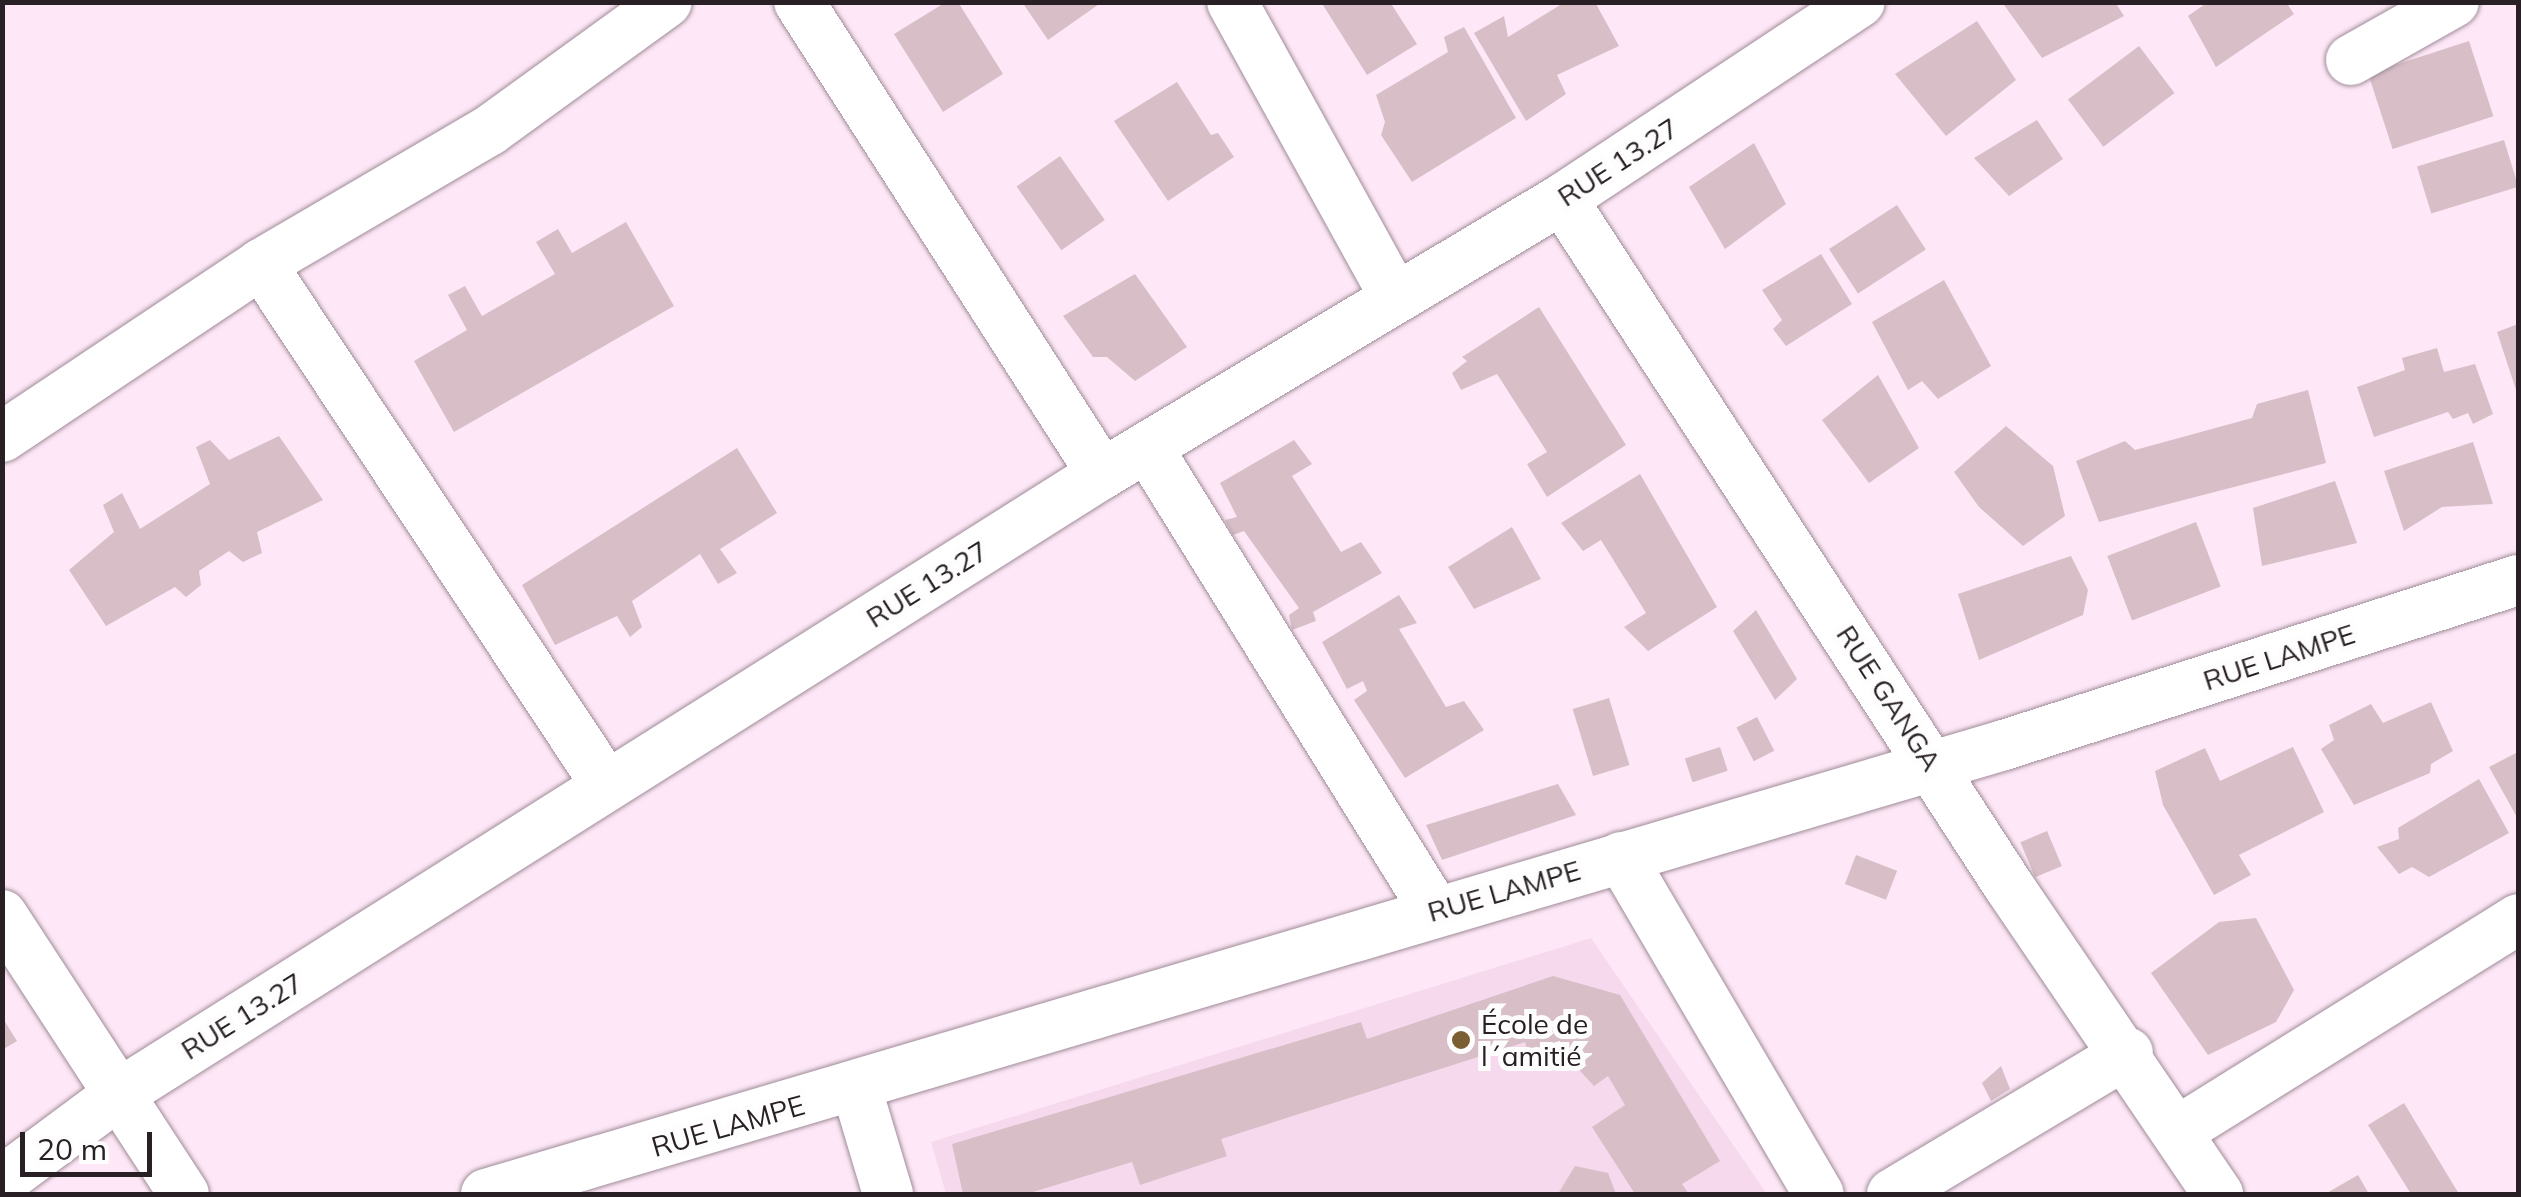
<!DOCTYPE html>
<meta charset="utf-8">
<style>
body{margin:0}
#map{position:relative;width:2521px;height:1197px;overflow:hidden;background:#fee8f7;font-family:Mulish,sans-serif}
div>[style]{position:absolute}
.built>*{inset:0;background:#f6d9ed}
.building>*{inset:0;background:#d8bec6;transform-origin:0 0}
.roads{filter:drop-shadow(0 0 2px #9f8b98) drop-shadow(0 0 2px #9f8b98)}
.minor>*{height:50px;margin:-25px;padding:0 25px;transform-origin:25px;border-radius:25px;background:#fff}
.dots>*{width:28px;height:28px;translate:-50% -50%;box-sizing:border-box;border:5px solid #fdfdfd;border-radius:50%}
span{translate:-50% -50%;white-space:nowrap;text-align:center;line-height:1.15;-webkit-text-stroke:10px #fdfdfd;paint-order:stroke}
.street-label{font-size:28px;color:#282025}
.poi-label{font-size:28px;color:#282025}
.left{translate:0 -50%;text-align:left}
.frame{position:absolute;inset:0;border:5px solid #282025;pointer-events:none}
.scale{position:absolute;left:20px;top:1132px;width:132px;height:45px;box-sizing:border-box;border:5px solid #282025;border-top:0;padding-left:12px;font-size:30px;line-height:35px;white-space:nowrap;color:#282025;-webkit-text-stroke:8px #fdfdfd;paint-order:stroke}
</style>
<div id="map">
<div class="built">
<div style="clip-path:polygon(1591px 938px,1767px 1194px,946px 1194px,931px 1142px)"></div>
</div>
<div class="building">
<div style="clip-path:polygon(946px 2px,958px 2px,1003px 74px,943px 112px,894px 34px)"></div>
<div style="clip-path:polygon(1022px 2px,1102px 2px,1048px 40px)"></div>
<div style="clip-path:polygon(1321px 2px,1390px 2px,1417px 44px,1367px 75px)"></div>
<div style="clip-path:polygon(1565px 2px,1595px 2px,1619px 46px,1557px 75px,1566px 94px,1526px 121px,1474px 33px,1504px 16px,1508px 37px)"></div>
<div style="clip-path:polygon(2002px 2px,2115px 2px,2124px 16px,2042px 58px)"></div>
<div style="clip-path:polygon(2208px 2px,2286px 2px,2294px 14px,2216px 67px,2188px 16px)"></div>
<div style="clip-path:polygon(1977px 21px,2016px 80px,1946px 136px,1895px 74px)"></div>
<div style="clip-path:polygon(1464px 27px,1516px 118px,1412px 182px,1381px 135px,1385px 122px,1376px 95px,1448px 52px,1444px 37px)"></div>
<div style="left:2469px;top:41px;width:79px;height:106px;rotate:72deg"></div>
<div style="left:2139px;top:46px;width:59px;height:89px;rotate:53deg"></div>
<div style="clip-path:polygon(1177px 82px,1211px 135px,1218px 133px,1234px 157px,1168px 201px,1114px 121px)"></div>
<div style="clip-path:polygon(2037px 120px,2063px 159px,2009px 196px,1974px 158px)"></div>
<div style="left:2504px;top:140px;width:49px;height:91px;rotate:73deg"></div>
<div style="clip-path:polygon(1754px 143px,1786px 204px,1725px 249px,1689px 187px)"></div>
<div style="left:1060px;top:156px;width:78px;height:53px;rotate:55deg"></div>
<div style="left:1897px;top:205px;width:53px;height:81px;rotate:57deg"></div>
<div style="clip-path:polygon(626px 222px,674px 306px,454px 432px,414px 361px,467px 330px,448px 295px,465px 286px,482px 316px,555px 274px,536px 242px,558px 229px,572px 253px)"></div>
<div style="clip-path:polygon(1821px 254px,1852px 304px,1786px 346px,1773px 329px,1782px 320px,1762px 290px)"></div>
<div style="clip-path:polygon(1135px 274px,1187px 347px,1135px 381px,1107px 357px,1093px 357px,1063px 316px)"></div>
<div style="clip-path:polygon(1944px 280px,1991px 366px,1938px 399px,1922px 381px,1908px 390px,1872px 322px)"></div>
<div style="clip-path:polygon(1539px 307px,1626px 445px,1547px 497px,1527px 464px,1547px 452px,1497px 374px,1461px 390px,1452px 373px,1467px 361px,1462px 357px)"></div>
<div style="clip-path:polygon(2518px 324px,2518px 396px,2497px 332px)"></div>
<div style="clip-path:polygon(2437px 348px,2444px 372px,2475px 364px,2493px 414px,2473px 424px,2468px 413px,2453px 419px,2448px 412px,2374px 437px,2357px 387px,2405px 370px,2402px 358px)"></div>
<div style="clip-path:polygon(1878px 375px,1919px 448px,1869px 483px,1822px 420px)"></div>
<div style="clip-path:polygon(2308px 390px,2326px 463px,2099px 522px,2076px 461px,2125px 441px,2135px 450px,2252px 418px,2257px 404px)"></div>
<div style="clip-path:polygon(2006px 426px,2053px 466px,2065px 516px,2023px 546px,1979px 507px,1954px 472px)"></div>
<div style="clip-path:polygon(279px 436px,323px 500px,257px 532px,262px 553px,243px 562px,229px 551px,199px 571px,201px 585px,186px 597px,175px 587px,106px 626px,69px 570px,114px 532px,103px 505px,122px 493px,140px 529px,210px 484px,196px 447px,210px 440px,229px 460px)"></div>
<div style="clip-path:polygon(1294px 440px,1312px 464px,1292px 476px,1341px 552px,1361px 542px,1382px 573px,1313px 612px,1316px 621px,1292px 630px,1289px 615px,1299px 608px,1244px 531px,1233px 535px,1225px 520px,1237px 517px,1220px 483px)"></div>
<div style="clip-path:polygon(2473px 442px,2493px 504px,2442px 507px,2404px 531px,2384px 471px)"></div>
<div style="clip-path:polygon(737px 448px,777px 513px,720px 549px,737px 573px,718px 584px,700px 554px,632px 601px,642px 627px,630px 637px,617px 616px,555px 645px,522px 585px)"></div>
<div style="clip-path:polygon(1640px 474px,1717px 607px,1648px 651px,1624px 627px,1646px 613px,1601px 540px,1583px 551px,1561px 523px)"></div>
<div style="clip-path:polygon(2335px 481px,2357px 543px,2262px 566px,2253px 508px)"></div>
<div style="left:2196px;top:522px;width:69px;height:95px;rotate:69deg"></div>
<div style="clip-path:polygon(1512px 527px,1541px 579px,1474px 609px,1448px 567px)"></div>
<div style="clip-path:polygon(2071px 556px,2088px 590px,2083px 615px,1979px 660px,1958px 594px)"></div>
<div style="clip-path:polygon(1399px 595px,1417px 623px,1399px 629px,1446px 707px,1464px 701px,1484px 730px,1405px 778px,1354px 700px,1367px 691px,1363px 681px,1347px 689px,1322px 642px)"></div>
<div style="clip-path:polygon(1756px 610px,1797px 679px,1775px 700px,1733px 631px)"></div>
<div style="left:1609px;top:698px;width:70px;height:38px;rotate:73deg"></div>
<div style="clip-path:polygon(2431px 702px,2453px 751px,2431px 764px,2430px 773px,2354px 805px,2321px 749px,2334px 740px,2329px 725px,2371px 704px,2383px 723px)"></div>
<div style="left:1757px;top:717px;width:38px;height:23px;rotate:63deg"></div>
<div style="left:1720px;top:747px;width:25px;height:37px;rotate:72deg"></div>
<div style="clip-path:polygon(2293px 747px,2324px 812px,2239px 855px,2251px 875px,2214px 895px,2163px 805px,2155px 771px,2205px 748px,2220px 781px)"></div>
<div style="clip-path:polygon(2518px 752px,2518px 819px,2489px 767px)"></div>
<div style="clip-path:polygon(2479px 779px,2509px 833px,2429px 877px,2412px 867px,2399px 874px,2377px 847px,2399px 839px,2398px 828px)"></div>
<div style="clip-path:polygon(1558px 784px,1576px 815px,1442px 860px,1426px 825px)"></div>
<div style="left:2047px;top:831px;width:38px;height:29px;rotate:67deg"></div>
<div style="left:1856px;top:855px;width:44px;height:31px;rotate:21deg"></div>
<div style="clip-path:polygon(2256px 918px,2294px 990px,2276px 1022px,2208px 1055px,2151px 973px,2219px 922px)"></div>
<div style="clip-path:polygon(1553px 976px,1620px 995px,1720px 1161px,1682px 1184px,1689px 1194px,1635px 1194px,1592px 1127px,1625px 1105px,1608px 1076px,1594px 1086px,1569px 1059px,1533px 1071px,1525px 1042px,1221px 1139px,1227px 1156px,1140px 1185px,1132px 1162px,1026px 1194px,963px 1194px,952px 1144px,1361px 1022px,1367px 1039px)"></div>
<div style="clip-path:polygon(2px 1017px,17px 1041px,2px 1050px)"></div>
<div style="clip-path:polygon(2001px 1066px,2010px 1089px,1991px 1101px,1982px 1083px)"></div>
<div style="clip-path:polygon(2404px 1103px,2459px 1194px,2411px 1194px,2368px 1125px)"></div>
<div style="clip-path:polygon(1575px 1166px,1608px 1173px,1616px 1194px,1558px 1194px)"></div>
<div style="clip-path:polygon(2358px 1175px,2369px 1194px,2325px 1194px)"></div>
</div>
<div class="roads">
<div class="minor">
<div style="left:799px;top:2px;width:561px;rotate:57.3deg"></div>
<div style="left:1232px;top:2px;width:337px;rotate:61.1deg"></div>
<div style="left:2351px;top:60px;width:118px;rotate:-29.4deg"></div>
<div style="left:1562px;top:199px;width:818px;rotate:56.97deg"></div>
<div style="left:2008px;top:885px;width:374px;rotate:55.8deg"></div>
<div style="left:261px;top:264px;width:626px;rotate:56.46deg"></div>
<div style="left:2px;top:437px;width:311px;rotate:-33.7deg"></div>
<div style="left:261px;top:264px;width:265px;rotate:-30.3deg"></div>
<div style="left:490px;top:130px;width:218px;rotate:-35.9deg"></div>
<div style="left:1147px;top:447px;width:546px;rotate:58.17deg"></div>
<div style="left:1621px;top:857px;width:391px;rotate:59.6deg"></div>
<div style="left:2px;top:915px;width:333px;rotate:56.9deg"></div>
<div style="left:857px;top:1090px;width:109px;rotate:73.4deg"></div>
<div style="left:2178px;top:1131px;width:401px;rotate:-31.9deg"></div>
<div style="left:2px;top:1181px;width:149px;rotate:-36.6deg"></div>
<div style="left:122px;top:1092px;width:1159px;rotate:-32.24deg"></div>
<div style="left:1102px;top:474px;width:536px;rotate:-30.87deg"></div>
<div style="left:1562px;top:199px;width:357px;rotate:-33.5deg"></div>
<div style="left:486px;top:1194px;width:1583px;rotate:-16.48deg"></div>
<div style="left:2004px;top:745px;width:540px;rotate:-17.8deg"></div>
<div style="left:1892px;top:1194px;width:275px;rotate:-30.9deg"></div>
</div>
</div>
<div class="dots">
<div style="left:1461px;top:1040px;background:#7b5f32"></div>
</div>
<div class="street-label">
<span style="left:1618px;top:162px;rotate:-33deg">RUE 13.27</span>
<span style="left:927px;top:584px;rotate:-32deg">RUE 13.27</span>
<span style="left:2279px;top:657px;rotate:-18deg">RUE LAMPE</span>
<span style="left:1889px;top:698px;rotate:57deg">RUE GANGA</span>
<span style="left:1504px;top:891px;rotate:-16deg">RUE LAMPE</span>
<span style="left:242px;top:1016px;rotate:-32deg">RUE 13.27</span>
<span style="left:728px;top:1126px;rotate:-16deg">RUE LAMPE</span>
</div>
<div class="poi-label">
<span class="left" style="left:1481px;top:1040px">École de<br>l´amitié</span>
</div>
<div class="frame"></div>
<div class="scale">20 m</div>
</div>
